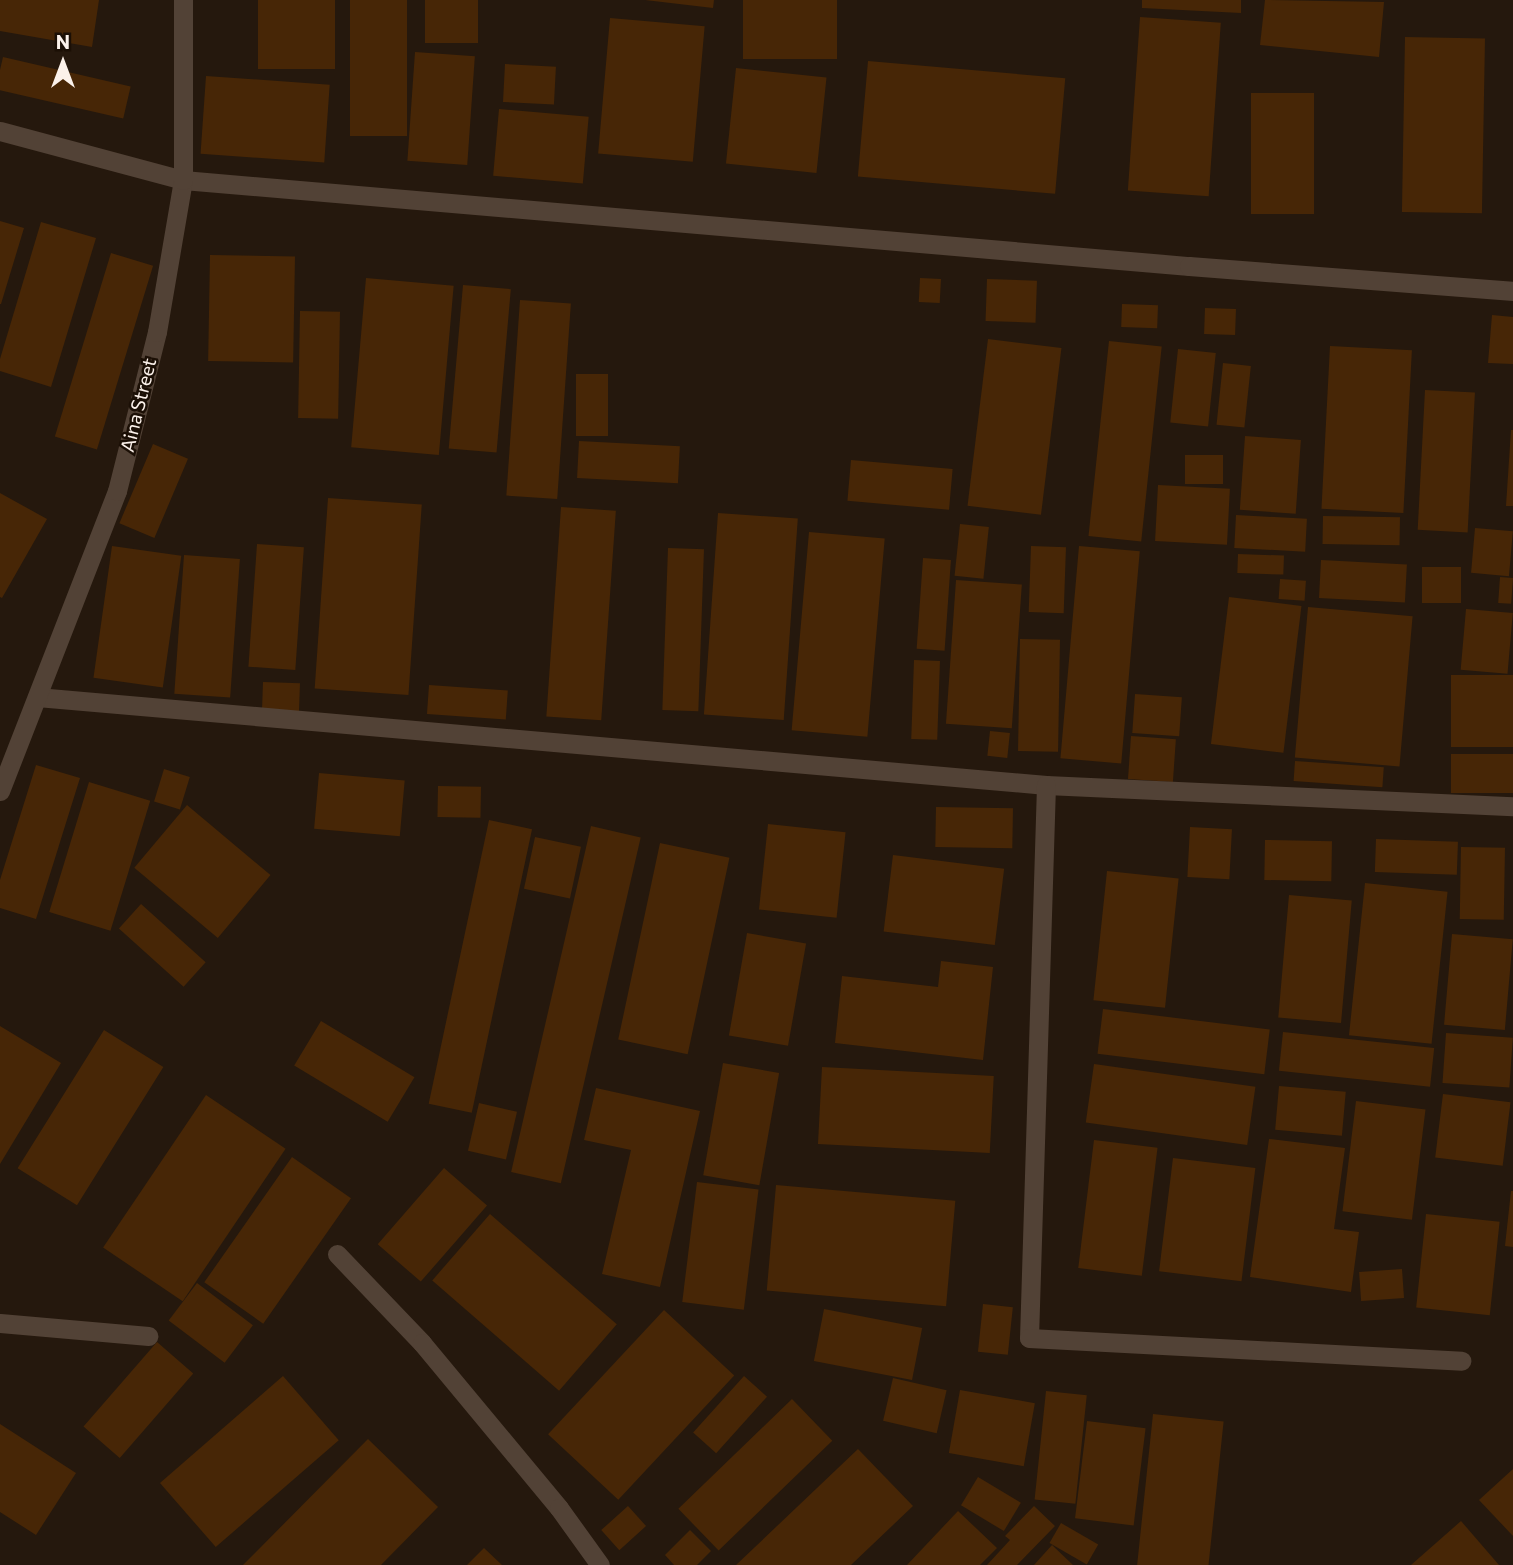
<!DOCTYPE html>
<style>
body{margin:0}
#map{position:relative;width:1513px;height:1565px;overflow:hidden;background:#25180d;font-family:Commissioner,sans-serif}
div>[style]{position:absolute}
.building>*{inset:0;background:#472606;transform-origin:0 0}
.minor>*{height:19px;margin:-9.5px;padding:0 9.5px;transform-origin:9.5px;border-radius:9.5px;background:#524236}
span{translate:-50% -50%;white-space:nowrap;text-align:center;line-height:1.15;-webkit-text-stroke:5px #1b0f05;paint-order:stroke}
.street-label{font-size:19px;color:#fbf1ea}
.north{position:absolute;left:28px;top:28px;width:70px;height:70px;-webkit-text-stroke:5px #1b0f05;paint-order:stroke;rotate:0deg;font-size:19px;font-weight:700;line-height:28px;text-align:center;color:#fbf1ea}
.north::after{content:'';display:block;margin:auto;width:24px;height:32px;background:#fbf1ea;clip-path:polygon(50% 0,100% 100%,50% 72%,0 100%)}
</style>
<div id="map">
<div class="building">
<div style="clip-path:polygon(0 0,99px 0,92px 47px,0 31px)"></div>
<div style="left:258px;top:0;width:77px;height:69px"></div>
<div style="left:350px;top:0;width:57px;height:136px"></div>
<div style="left:425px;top:0;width:53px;height:43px"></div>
<div style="clip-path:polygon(645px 0,714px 0,713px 8px)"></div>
<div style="left:743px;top:0;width:94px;height:59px"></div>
<div style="clip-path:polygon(1142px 0,1241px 0,1241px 13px,1142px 8px)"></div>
<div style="clip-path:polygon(1265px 0,1384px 2px,1379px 57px,1260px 45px)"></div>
<div style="left:1140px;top:17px;width:81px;height:174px;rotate:4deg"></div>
<div style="left:610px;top:18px;width:95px;height:136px;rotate:5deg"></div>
<div style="left:1405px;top:37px;width:80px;height:175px;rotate:1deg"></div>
<div style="left:415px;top:52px;width:60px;height:109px;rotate:4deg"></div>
<div style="left:3px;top:57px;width:131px;height:33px;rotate:13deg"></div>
<div style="left:868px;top:61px;width:198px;height:116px;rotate:5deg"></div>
<div style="left:505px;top:64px;width:51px;height:38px;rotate:3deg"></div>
<div style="left:736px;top:68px;width:91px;height:96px;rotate:6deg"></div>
<div style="left:206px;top:76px;width:124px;height:78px;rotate:4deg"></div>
<div style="left:1251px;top:93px;width:63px;height:121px"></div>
<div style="left:499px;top:109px;width:90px;height:67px;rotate:5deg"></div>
<div style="clip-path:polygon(0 221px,24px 228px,1px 304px,0 304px)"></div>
<div style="clip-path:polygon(41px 222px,96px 238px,51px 387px,0 371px,0 359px)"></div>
<div style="left:111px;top:253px;width:44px;height:192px;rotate:17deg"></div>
<div style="left:210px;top:255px;width:85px;height:106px;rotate:1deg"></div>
<div style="left:366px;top:278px;width:88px;height:170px;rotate:5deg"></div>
<div style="left:920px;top:278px;width:21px;height:24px;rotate:3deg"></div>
<div style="left:987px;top:279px;width:50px;height:42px;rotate:2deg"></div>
<div style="left:463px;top:285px;width:48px;height:164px;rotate:5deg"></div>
<div style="left:520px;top:300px;width:51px;height:196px;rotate:4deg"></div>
<div style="left:1122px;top:304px;width:36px;height:23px;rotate:2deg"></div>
<div style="left:1205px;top:308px;width:31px;height:26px;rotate:2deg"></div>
<div style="left:300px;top:311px;width:40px;height:107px;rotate:1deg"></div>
<div style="clip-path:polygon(1492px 315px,1513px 317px,1513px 364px,1488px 363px)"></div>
<div style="left:988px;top:339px;width:74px;height:168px;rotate:7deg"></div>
<div style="left:1109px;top:341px;width:53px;height:196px;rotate:6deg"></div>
<div style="left:1330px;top:346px;width:82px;height:163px;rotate:3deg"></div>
<div style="left:1178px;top:349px;width:38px;height:74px;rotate:6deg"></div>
<div style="left:1223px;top:363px;width:28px;height:62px;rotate:6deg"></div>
<div style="left:576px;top:374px;width:32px;height:62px"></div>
<div style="left:1425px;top:390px;width:50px;height:140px;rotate:3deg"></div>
<div style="clip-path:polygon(1511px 430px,1513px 430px,1513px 506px,1506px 506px)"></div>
<div style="left:1245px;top:436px;width:56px;height:74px;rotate:4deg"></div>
<div style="left:579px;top:441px;width:101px;height:37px;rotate:3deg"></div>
<div style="left:153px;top:444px;width:38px;height:86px;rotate:23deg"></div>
<div style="left:1185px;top:455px;width:38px;height:29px"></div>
<div style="left:851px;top:460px;width:102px;height:41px;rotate:5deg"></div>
<div style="left:1158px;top:485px;width:72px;height:56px;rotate:3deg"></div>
<div style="clip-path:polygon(0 493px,47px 519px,2px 598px,0 597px)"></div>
<div style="left:328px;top:498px;width:94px;height:191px;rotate:4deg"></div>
<div style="left:561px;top:507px;width:55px;height:210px;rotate:4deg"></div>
<div style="left:718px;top:513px;width:80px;height:202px;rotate:4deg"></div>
<div style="left:1236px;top:515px;width:71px;height:33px;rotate:3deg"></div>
<div style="left:1323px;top:516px;width:77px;height:28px;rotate:1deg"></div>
<div style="left:960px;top:524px;width:29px;height:52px;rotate:6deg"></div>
<div style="left:1475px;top:528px;width:38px;height:45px;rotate:5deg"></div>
<div style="left:809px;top:532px;width:76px;height:199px;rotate:5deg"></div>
<div style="left:257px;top:544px;width:47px;height:123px;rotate:4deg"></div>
<div style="left:112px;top:546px;width:70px;height:133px;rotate:8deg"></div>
<div style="left:1031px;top:546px;width:35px;height:66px;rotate:2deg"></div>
<div style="left:1079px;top:546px;width:61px;height:213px;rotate:5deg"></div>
<div style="left:668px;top:548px;width:36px;height:162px;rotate:2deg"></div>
<div style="left:1238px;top:554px;width:46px;height:19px;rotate:2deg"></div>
<div style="left:184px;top:555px;width:56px;height:139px;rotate:4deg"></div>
<div style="left:923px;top:558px;width:28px;height:91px;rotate:4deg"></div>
<div style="left:1321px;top:560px;width:86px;height:38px;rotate:3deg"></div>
<div style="left:1422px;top:567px;width:39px;height:36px"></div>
<div style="left:1500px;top:577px;width:13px;height:26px;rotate:4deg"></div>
<div style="left:1280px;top:579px;width:26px;height:20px;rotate:4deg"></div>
<div style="left:956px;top:580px;width:66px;height:144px;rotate:4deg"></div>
<div style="left:1229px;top:597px;width:73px;height:148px;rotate:7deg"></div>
<div style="left:1308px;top:607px;width:105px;height:151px;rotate:5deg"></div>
<div style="left:1466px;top:609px;width:47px;height:61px;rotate:5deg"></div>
<div style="left:1020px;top:639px;width:40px;height:112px;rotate:1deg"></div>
<div style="left:914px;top:660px;width:26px;height:79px;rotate:2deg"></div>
<div style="left:1451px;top:675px;width:62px;height:72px"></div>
<div style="left:263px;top:682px;width:37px;height:30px;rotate:2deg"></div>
<div style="left:429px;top:685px;width:79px;height:29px;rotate:4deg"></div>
<div style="left:1135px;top:694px;width:47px;height:39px;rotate:4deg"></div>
<div style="left:990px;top:731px;width:20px;height:25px;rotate:6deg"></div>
<div style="left:1131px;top:736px;width:45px;height:43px;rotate:4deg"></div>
<div style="left:1451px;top:754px;width:62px;height:39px"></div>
<div style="left:1295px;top:761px;width:89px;height:20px;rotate:4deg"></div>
<div style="clip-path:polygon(36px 765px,80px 778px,36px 919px,0 908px,0 880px)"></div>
<div style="left:164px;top:769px;width:27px;height:34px;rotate:17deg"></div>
<div style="left:319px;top:773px;width:86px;height:56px;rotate:5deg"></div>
<div style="left:89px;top:782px;width:64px;height:136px;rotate:17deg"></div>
<div style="left:438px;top:786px;width:43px;height:31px;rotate:1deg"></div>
<div style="left:187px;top:805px;width:109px;height:82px;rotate:40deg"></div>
<div style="left:936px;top:807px;width:77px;height:40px;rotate:1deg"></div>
<div style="left:489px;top:820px;width:44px;height:290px;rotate:12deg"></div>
<div style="left:768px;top:824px;width:78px;height:86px;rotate:6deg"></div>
<div style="left:591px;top:826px;width:51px;height:355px;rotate:13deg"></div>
<div style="left:1190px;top:827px;width:42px;height:50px;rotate:3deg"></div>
<div style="left:535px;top:837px;width:47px;height:53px;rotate:12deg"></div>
<div style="left:1376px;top:839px;width:82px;height:33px;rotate:2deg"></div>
<div style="left:1265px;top:840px;width:67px;height:40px;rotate:1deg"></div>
<div style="left:660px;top:843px;width:71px;height:201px;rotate:12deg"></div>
<div style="left:1461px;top:847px;width:44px;height:72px;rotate:1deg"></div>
<div style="left:893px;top:855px;width:112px;height:77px;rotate:7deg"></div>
<div style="left:1107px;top:871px;width:72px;height:130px;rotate:6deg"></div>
<div style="left:1365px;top:883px;width:83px;height:153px;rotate:6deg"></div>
<div style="left:1289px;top:895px;width:63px;height:123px;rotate:5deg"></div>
<div style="left:141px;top:904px;width:87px;height:33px;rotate:42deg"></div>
<div style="left:747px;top:933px;width:60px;height:104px;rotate:10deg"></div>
<div style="left:1452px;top:934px;width:61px;height:91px;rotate:5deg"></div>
<div style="clip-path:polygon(941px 961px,993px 967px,983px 1060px,835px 1043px,842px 976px,938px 987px)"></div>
<div style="left:1103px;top:1009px;width:168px;height:45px;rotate:7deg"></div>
<div style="left:321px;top:1021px;width:109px;height:52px;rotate:31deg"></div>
<div style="clip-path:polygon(0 1026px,61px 1063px,0 1164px)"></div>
<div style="left:104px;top:1030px;width:70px;height:163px;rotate:32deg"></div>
<div style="left:1283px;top:1032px;width:152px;height:39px;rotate:6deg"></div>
<div style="left:1446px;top:1033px;width:67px;height:50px;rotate:4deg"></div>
<div style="left:723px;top:1063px;width:57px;height:114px;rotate:10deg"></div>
<div style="left:1094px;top:1064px;width:163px;height:59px;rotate:8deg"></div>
<div style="left:822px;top:1067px;width:172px;height:77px;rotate:3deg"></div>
<div style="left:1279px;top:1086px;width:67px;height:44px;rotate:5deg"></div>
<div style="clip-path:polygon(596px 1088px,700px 1111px,660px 1287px,602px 1274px,631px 1150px,584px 1140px)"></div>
<div style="left:1443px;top:1094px;width:68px;height:64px;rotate:7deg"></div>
<div style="left:206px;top:1095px;width:96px;height:184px;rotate:34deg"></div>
<div style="left:1356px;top:1101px;width:70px;height:111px;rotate:7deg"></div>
<div style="left:479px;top:1103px;width:39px;height:49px;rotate:13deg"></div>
<div style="clip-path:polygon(1269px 1139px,1345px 1148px,1334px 1229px,1359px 1232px,1351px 1292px,1250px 1277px)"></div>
<div style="left:1094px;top:1140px;width:64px;height:129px;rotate:7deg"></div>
<div style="left:292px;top:1157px;width:72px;height:153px;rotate:35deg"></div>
<div style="left:1173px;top:1158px;width:83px;height:114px;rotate:7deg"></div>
<div style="left:444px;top:1168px;width:57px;height:101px;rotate:41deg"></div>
<div style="left:697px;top:1182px;width:62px;height:121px;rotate:7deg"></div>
<div style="left:776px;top:1185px;width:180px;height:106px;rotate:5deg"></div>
<div style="clip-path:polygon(1511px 1191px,1513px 1191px,1513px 1247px,1505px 1246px)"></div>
<div style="left:490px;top:1214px;width:168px;height:88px;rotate:41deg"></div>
<div style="left:1426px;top:1214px;width:74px;height:94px;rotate:6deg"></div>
<div style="left:1402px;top:1269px;width:29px;height:43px;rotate:86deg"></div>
<div style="left:197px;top:1283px;width:70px;height:47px;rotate:37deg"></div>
<div style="left:983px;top:1304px;width:30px;height:48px;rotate:6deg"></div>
<div style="left:824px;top:1309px;width:100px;height:53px;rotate:11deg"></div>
<div style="left:664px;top:1310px;width:96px;height:170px;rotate:43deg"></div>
<div style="left:157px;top:1342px;width:48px;height:112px;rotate:41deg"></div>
<div style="left:283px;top:1376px;width:85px;height:163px;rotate:49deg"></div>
<div style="left:744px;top:1376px;width:31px;height:76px;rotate:42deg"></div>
<div style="left:893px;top:1378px;width:55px;height:44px;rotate:13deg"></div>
<div style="left:960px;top:1390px;width:76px;height:64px;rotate:10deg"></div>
<div style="left:1046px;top:1391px;width:41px;height:109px;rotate:6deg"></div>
<div style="left:792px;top:1399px;width:58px;height:158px;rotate:46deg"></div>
<div style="left:1153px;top:1414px;width:71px;height:152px;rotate:6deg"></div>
<div style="left:1087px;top:1421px;width:59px;height:98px;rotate:7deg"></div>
<div style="clip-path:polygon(0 1424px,76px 1473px,36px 1535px,0 1512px)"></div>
<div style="clip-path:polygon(368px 1439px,438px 1507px,381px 1565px,243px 1565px)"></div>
<div style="clip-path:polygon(858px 1449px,913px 1506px,851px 1565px,736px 1565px)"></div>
<div style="clip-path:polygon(1513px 1469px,1513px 1536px,1479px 1500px)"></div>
<div style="left:978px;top:1477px;width:50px;height:33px;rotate:31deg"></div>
<div style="left:628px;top:1506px;width:27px;height:36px;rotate:48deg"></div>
<div style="clip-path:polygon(1034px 1506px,1055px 1526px,1017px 1565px,987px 1565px,1010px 1540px,1005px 1536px)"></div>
<div style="clip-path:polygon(958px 1511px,997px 1548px,980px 1565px,907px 1565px)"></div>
<div style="clip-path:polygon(1461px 1521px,1499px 1565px,1411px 1565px)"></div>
<div style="left:1061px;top:1523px;width:43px;height:23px;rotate:30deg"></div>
<div style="clip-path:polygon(690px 1530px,711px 1551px,697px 1565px,674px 1565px,665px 1555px)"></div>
<div style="clip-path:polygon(1052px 1545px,1073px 1565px,1034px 1565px)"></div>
<div style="clip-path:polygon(484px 1548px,502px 1565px,467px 1565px)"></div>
</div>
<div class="minor">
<div style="left:0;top:131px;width:189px;rotate:15deg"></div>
<div style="left:183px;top:180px;width:1010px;rotate:4.89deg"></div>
<div style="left:1189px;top:266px;width:325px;rotate:4.4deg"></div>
<div style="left:37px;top:697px;width:1013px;rotate:4.98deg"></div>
<div style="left:1046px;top:785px;width:467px;rotate:2.6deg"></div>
<div style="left:1046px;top:785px;width:553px;rotate:91.76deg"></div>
<div style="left:1029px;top:1338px;width:433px;rotate:3deg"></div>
<div style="left:0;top:791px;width:322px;rotate:-68.7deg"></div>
<div style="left:117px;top:491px;width:164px;rotate:-75.9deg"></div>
<div style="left:157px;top:332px;width:154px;rotate:-80.3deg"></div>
<div style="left:183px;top:180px;width:180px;rotate:-90deg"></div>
<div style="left:337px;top:1254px;width:123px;rotate:46.3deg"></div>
<div style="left:422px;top:1343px;width:214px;rotate:50.3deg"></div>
<div style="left:559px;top:1508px;width:70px;rotate:54.3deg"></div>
<div style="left:0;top:1323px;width:149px;rotate:5deg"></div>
</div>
<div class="street-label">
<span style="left:138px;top:405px;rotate:-76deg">Aina Street</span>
</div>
<div class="north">N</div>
</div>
